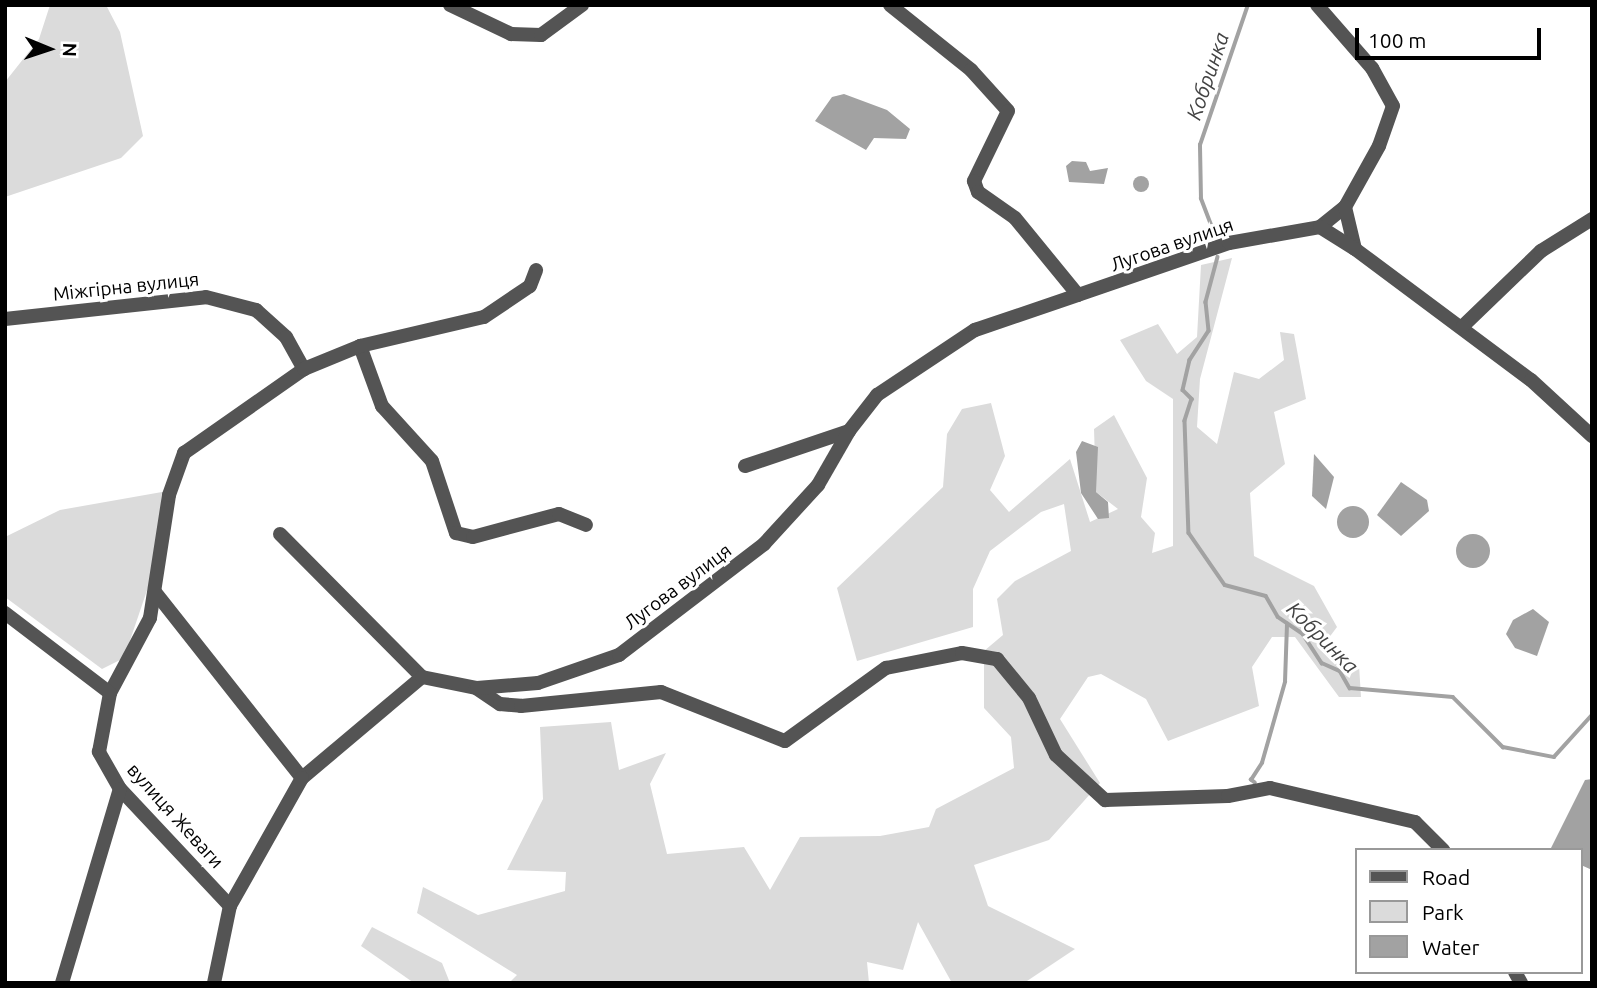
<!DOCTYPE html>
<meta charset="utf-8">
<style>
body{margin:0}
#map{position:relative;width:1597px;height:988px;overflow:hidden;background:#fff;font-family:Ubuntu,sans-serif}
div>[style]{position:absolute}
.green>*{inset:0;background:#dbdbdb}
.water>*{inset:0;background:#a2a2a2}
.round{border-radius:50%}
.stream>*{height:3.5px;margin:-1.75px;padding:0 1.75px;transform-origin:1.75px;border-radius:1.75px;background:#a2a2a2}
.street>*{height:14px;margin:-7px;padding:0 7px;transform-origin:7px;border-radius:7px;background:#545454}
span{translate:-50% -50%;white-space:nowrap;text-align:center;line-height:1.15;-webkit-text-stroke:6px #fff;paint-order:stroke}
.street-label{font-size:19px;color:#000}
.water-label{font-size:21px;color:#434343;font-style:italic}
.frame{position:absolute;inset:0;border:7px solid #000;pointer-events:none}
.legend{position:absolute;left:1355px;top:848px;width:228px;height:126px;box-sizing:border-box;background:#fff;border:2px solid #999;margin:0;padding:9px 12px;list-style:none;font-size:21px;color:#000}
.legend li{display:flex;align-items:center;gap:14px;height:35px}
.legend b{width:35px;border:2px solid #999}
.north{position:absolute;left:14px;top:14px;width:70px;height:70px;-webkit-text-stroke:5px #fff;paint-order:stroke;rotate:92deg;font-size:19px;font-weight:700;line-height:28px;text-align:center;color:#000}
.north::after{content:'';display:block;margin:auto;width:24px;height:32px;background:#000;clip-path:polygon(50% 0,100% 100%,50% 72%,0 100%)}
.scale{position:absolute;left:1355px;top:28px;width:186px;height:32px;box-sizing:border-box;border:4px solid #000;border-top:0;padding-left:9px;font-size:21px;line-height:24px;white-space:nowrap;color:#000;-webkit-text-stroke:5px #fff;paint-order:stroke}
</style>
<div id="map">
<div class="green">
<div style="clip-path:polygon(50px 5px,106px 5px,120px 32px,143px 136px,121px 158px,5px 197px,5px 82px,39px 39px)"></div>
<div style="clip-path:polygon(1232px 258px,1200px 379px,1197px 427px,1217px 444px,1234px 372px,1259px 379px,1284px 360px,1280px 332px,1294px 334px,1306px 399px,1274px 412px,1285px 464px,1250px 493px,1254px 556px,1314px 586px,1337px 627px,1322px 647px,1359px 665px,1361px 697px,1339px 697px,1295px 637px,1272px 637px,1252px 667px,1259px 706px,1168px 741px,1146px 699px,1101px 674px,1088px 677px,1060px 719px,1100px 783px,1049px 840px,974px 865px,988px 906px,1075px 949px,1024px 983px,952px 983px,918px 922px,903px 970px,867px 962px,869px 983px,509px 983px,517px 975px,417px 913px,423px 887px,478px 915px,565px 891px,566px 872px,507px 870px,543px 799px,540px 727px,611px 722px,619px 770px,666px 753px,650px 784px,667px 854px,744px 847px,770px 890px,800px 837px,880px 836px,929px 827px,936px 809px,1014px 768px,1011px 737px,984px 708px,984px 651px,1003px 635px,997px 599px,1015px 581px,1071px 551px,1064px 504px,1041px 512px,990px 551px,973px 589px,973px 627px,857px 661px,837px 588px,943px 487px,947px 434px,962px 409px,991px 403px,1005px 456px,990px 490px,1009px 512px,1070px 459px,1090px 522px,1118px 509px,1096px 492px,1094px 429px,1114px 415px,1147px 478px,1141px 517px,1155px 533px,1152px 553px,1173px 546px,1173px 399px,1146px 381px,1120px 340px,1158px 324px,1177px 354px,1197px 337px,1201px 265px)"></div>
<div style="clip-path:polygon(162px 492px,157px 561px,124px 658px,102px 669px,5px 597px,5px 537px,60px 510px)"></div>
<div style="clip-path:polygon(372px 927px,442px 963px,450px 983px,414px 983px,361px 946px)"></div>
</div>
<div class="water">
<div style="clip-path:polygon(844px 94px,887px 110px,910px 129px,906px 139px,874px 138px,866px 150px,815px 121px,832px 97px)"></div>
<div style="clip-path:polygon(1072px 161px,1086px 162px,1090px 171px,1108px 168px,1104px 184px,1069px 182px,1066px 166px)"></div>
<div class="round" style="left:1133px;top:176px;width:16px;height:16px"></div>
<div style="clip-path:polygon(1082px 441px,1098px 447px,1096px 492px,1108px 502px,1109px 518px,1098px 519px,1081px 493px,1076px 452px)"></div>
<div style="clip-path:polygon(1314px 454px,1334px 477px,1326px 509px,1312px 496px)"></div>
<div style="clip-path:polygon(1401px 482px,1427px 500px,1429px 511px,1401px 536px,1377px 515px)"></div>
<div class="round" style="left:1337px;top:506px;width:32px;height:32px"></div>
<div class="round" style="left:1456px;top:534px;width:34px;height:34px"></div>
<div style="clip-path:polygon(1533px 609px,1549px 622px,1537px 656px,1515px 648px,1506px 634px,1513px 620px)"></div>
<div style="clip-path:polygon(1592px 779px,1592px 870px,1581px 865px,1581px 850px,1550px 850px,1585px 780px)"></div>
</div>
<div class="stream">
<div style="left:1216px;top:238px;width:42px;rotate:-111deg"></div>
<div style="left:1201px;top:199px;width:54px;rotate:-91.1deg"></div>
<div style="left:1200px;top:145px;width:148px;rotate:-71.1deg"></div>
<div style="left:1218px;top:257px;width:47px;rotate:104.9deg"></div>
<div style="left:1206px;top:302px;width:29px;rotate:84deg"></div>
<div style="left:1209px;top:331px;width:35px;rotate:123deg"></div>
<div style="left:1190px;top:360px;width:31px;rotate:103deg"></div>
<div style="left:1183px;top:390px;width:13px;rotate:45deg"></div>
<div style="left:1192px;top:399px;width:23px;rotate:108deg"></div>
<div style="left:1185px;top:421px;width:112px;rotate:88deg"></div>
<div style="left:1189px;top:533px;width:63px;rotate:55.3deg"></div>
<div style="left:1225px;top:585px;width:42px;rotate:15deg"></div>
<div style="left:1266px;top:596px;width:24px;rotate:60deg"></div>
<div style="left:1278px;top:617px;width:30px;rotate:34deg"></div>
<div style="left:1303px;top:634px;width:35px;rotate:57deg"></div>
<div style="left:1322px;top:663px;width:20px;rotate:24deg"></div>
<div style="left:1340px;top:671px;width:20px;rotate:60deg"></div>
<div style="left:1350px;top:688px;width:103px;rotate:5deg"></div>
<div style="left:1453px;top:697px;width:71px;rotate:45deg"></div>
<div style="left:1503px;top:747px;width:52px;rotate:11.1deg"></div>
<div style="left:1554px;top:757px;width:57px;rotate:-47.9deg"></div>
<div style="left:1255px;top:783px;width:5px;rotate:-143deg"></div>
<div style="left:1251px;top:780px;width:20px;rotate:-57deg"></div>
<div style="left:1262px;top:763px;width:84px;rotate:-74.1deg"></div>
<div style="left:1285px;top:682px;width:58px;rotate:-88deg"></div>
</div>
<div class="street">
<div style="left:450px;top:5px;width:68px;rotate:25.4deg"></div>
<div style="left:511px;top:34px;width:30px;rotate:2deg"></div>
<div style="left:541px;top:35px;width:51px;rotate:-36.2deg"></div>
<div style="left:890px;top:5px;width:104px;rotate:38.7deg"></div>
<div style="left:971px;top:70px;width:55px;rotate:47.9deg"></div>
<div style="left:1008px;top:111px;width:78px;rotate:115.9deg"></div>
<div style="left:974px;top:181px;width:12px;rotate:70deg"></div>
<div style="left:978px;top:192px;width:45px;rotate:35.1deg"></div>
<div style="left:1015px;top:218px;width:99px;rotate:50.7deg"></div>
<div style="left:1078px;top:295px;width:160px;rotate:-19deg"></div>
<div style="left:1229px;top:243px;width:92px;rotate:-10deg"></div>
<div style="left:1320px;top:227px;width:32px;rotate:-39deg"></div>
<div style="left:1317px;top:5px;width:84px;rotate:48.9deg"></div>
<div style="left:1372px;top:68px;width:43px;rotate:61.1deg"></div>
<div style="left:1393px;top:106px;width:42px;rotate:109.3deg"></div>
<div style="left:1379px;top:146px;width:70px;rotate:119.1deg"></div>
<div style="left:1345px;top:207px;width:43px;rotate:76.6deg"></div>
<div style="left:1355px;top:249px;width:219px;rotate:36.7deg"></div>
<div style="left:1531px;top:380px;width:83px;rotate:42.6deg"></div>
<div style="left:1320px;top:227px;width:41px;rotate:32.2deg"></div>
<div style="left:5px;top:319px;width:202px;rotate:-6.2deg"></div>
<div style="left:206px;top:297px;width:52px;rotate:14.6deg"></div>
<div style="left:256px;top:310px;width:40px;rotate:42deg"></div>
<div style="left:286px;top:337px;width:37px;rotate:61deg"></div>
<div style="left:1463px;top:326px;width:108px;rotate:-43.9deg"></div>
<div style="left:1541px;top:251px;width:60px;rotate:-32.1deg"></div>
<div style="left:360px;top:346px;width:64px;rotate:69.9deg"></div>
<div style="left:382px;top:406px;width:74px;rotate:47.7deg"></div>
<div style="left:432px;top:461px;width:76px;rotate:71.6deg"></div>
<div style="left:456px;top:533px;width:17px;rotate:13deg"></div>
<div style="left:473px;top:537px;width:89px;rotate:-15deg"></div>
<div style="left:559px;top:514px;width:29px;rotate:22deg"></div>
<div style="left:745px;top:466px;width:110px;rotate:-18.6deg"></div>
<div style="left:849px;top:431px;width:46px;rotate:-52.1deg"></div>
<div style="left:877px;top:395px;width:118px;rotate:-33.6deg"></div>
<div style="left:975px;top:330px;width:109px;rotate:-18.8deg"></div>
<div style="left:280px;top:534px;width:202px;rotate:45.2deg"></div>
<div style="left:422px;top:677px;width:157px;rotate:139.9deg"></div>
<div style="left:155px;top:592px;width:237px;rotate:51.7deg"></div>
<div style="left:302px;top:778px;width:147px;rotate:119.4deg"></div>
<div style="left:230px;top:906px;width:161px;rotate:-133.2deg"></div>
<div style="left:120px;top:789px;width:43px;rotate:-119.6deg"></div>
<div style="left:99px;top:752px;width:60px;rotate:-79.4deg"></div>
<div style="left:110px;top:693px;width:85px;rotate:-61.9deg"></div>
<div style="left:150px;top:618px;width:124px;rotate:-81.2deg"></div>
<div style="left:169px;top:495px;width:45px;rotate:-70.3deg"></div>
<div style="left:184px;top:453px;width:146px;rotate:-35deg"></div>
<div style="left:304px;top:369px;width:61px;rotate:-22.3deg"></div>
<div style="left:360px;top:346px;width:127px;rotate:-13.2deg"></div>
<div style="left:484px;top:317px;width:55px;rotate:-34deg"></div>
<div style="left:530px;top:286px;width:17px;rotate:-69deg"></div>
<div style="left:5px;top:613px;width:132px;rotate:37.3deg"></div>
<div style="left:422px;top:677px;width:55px;rotate:11.5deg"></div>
<div style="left:476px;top:688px;width:29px;rotate:34deg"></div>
<div style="left:500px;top:704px;width:21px;rotate:5deg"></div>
<div style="left:521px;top:706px;width:141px;rotate:-5.7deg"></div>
<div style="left:661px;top:692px;width:133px;rotate:21.6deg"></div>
<div style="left:785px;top:741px;width:125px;rotate:-35.9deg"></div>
<div style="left:886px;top:668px;width:77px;rotate:-11.2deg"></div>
<div style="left:962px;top:653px;width:36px;rotate:10deg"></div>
<div style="left:997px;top:659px;width:50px;rotate:50.6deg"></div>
<div style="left:1029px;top:698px;width:63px;rotate:64.7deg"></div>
<div style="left:1056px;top:755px;width:67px;rotate:42.6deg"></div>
<div style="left:1105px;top:800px;width:123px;rotate:-1.9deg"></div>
<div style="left:1228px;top:796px;width:43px;rotate:-10.8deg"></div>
<div style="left:1270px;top:788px;width:149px;rotate:13.2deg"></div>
<div style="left:1415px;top:822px;width:40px;rotate:45deg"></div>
<div style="left:477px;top:688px;width:61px;rotate:-4.7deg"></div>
<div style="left:538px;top:683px;width:86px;rotate:-19.1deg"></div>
<div style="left:619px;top:655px;width:183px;rotate:-37.4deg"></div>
<div style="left:764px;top:544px;width:80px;rotate:-47.5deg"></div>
<div style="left:818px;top:485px;width:62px;rotate:-60.1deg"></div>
<div style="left:1515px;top:972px;width:13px;rotate:61deg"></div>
<div style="left:62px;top:983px;width:202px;rotate:-73.4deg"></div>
<div style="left:214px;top:983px;width:79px;rotate:-78.3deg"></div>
</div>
<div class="street-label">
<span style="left:1172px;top:245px;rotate:-19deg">Лугова вулиця</span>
<span style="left:126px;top:287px;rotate:-6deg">Міжгірна вулиця</span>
<span style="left:678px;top:587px;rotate:-37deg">Лугова вулиця</span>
<span style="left:175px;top:816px;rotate:48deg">вулиця Жеваги</span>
</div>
<div class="water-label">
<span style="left:1207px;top:76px;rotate:-71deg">Кобринка</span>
<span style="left:1323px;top:637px;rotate:45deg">Кобринка</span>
</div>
<div class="frame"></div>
<ul class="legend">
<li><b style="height:9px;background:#545454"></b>Road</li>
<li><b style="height:19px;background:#dbdbdb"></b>Park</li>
<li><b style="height:19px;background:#a2a2a2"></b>Water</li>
</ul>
<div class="north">N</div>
<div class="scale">100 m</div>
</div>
